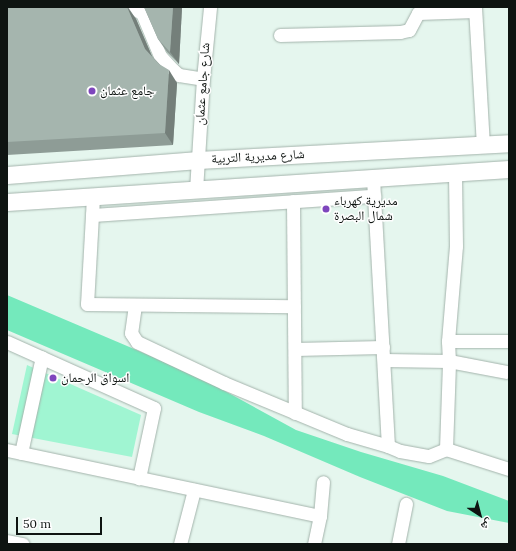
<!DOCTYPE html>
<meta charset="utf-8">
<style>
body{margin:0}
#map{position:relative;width:516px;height:551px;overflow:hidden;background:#e5f6ee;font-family:Lora,"Noto Naskh Arabic",serif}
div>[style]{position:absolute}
.green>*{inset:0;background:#a0f5d2}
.water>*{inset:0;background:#74e9bc}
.roads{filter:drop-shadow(0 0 1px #a3b3ab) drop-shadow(0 0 1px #a3b3ab)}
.minor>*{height:13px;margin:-6.5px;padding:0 6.5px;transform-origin:6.5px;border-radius:6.5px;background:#fff}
.major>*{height:17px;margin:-8.5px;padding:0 8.5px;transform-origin:8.5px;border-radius:8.5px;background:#fff}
.wall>*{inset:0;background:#8e9c96}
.shaded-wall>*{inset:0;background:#747f7a}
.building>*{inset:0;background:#a5b5ae}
.dots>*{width:11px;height:11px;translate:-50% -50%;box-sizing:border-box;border:2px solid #fefefe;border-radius:50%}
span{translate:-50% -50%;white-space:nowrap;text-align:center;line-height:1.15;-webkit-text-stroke:3px #fefefe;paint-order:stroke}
.street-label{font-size:13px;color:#0e1411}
.poi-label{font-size:13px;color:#0e1411}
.left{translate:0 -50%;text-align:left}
.frame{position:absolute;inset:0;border:8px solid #0e1411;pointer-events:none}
.north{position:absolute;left:460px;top:495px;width:40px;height:40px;-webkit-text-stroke:3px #fefefe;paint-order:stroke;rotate:144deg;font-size:11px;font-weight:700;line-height:16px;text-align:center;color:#0e1411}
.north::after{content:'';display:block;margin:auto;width:14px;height:18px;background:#0e1411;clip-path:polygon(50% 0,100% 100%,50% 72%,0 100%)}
.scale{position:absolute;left:16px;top:517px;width:86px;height:18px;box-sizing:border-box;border:2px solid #0e1411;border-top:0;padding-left:5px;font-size:12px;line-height:14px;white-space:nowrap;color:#0e1411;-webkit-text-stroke:3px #fefefe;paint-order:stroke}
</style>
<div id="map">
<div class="green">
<div style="clip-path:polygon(27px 365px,141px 415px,132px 457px,12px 434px)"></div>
</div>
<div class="water">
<div style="clip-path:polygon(7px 295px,153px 357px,214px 385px,296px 430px,361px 452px,443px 476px,509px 501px,509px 523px,447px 511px,360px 477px,264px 436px,199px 412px,7px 330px)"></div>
</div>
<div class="roads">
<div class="minor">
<div style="left:131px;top:7px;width:13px;rotate:29deg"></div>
<div style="left:142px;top:13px;width:47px;rotate:67.3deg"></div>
<div style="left:160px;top:56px;width:19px;rotate:47deg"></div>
<div style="left:173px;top:70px;width:8px;rotate:40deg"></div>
<div style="left:179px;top:75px;width:24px;rotate:9deg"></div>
<div style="left:475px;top:7px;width:138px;rotate:86.7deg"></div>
<div style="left:280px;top:35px;width:120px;rotate:-1.4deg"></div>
<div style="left:400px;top:32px;width:9px;rotate:-13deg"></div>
<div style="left:409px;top:30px;width:19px;rotate:-62deg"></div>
<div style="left:418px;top:13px;width:57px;rotate:-2deg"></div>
<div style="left:373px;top:178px;width:268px;rotate:86.8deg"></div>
<div style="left:196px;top:190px;width:111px;rotate:-86.4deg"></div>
<div style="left:203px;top:79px;width:72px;rotate:-84.4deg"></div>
<div style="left:93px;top:197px;width:107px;rotate:93.2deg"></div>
<div style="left:87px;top:304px;width:207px;rotate:0.6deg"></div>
<div style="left:293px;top:201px;width:212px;rotate:89.5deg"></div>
<div style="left:92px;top:215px;width:283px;rotate:-3.9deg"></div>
<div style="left:135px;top:305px;width:28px;rotate:98deg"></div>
<div style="left:131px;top:333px;width:11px;rotate:56deg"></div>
<div style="left:137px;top:342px;width:96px;rotate:25.2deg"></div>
<div style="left:224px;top:383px;width:133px;rotate:22.5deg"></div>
<div style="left:347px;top:434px;width:43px;rotate:16.3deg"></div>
<div style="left:388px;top:446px;width:13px;rotate:23deg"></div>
<div style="left:400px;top:451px;width:29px;rotate:10deg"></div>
<div style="left:429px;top:456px;width:18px;rotate:-22deg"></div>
<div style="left:446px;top:449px;width:66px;rotate:17.6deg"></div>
<div style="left:448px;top:341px;width:61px"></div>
<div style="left:7px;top:342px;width:161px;rotate:24.2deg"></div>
<div style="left:154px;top:408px;width:72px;rotate:102.1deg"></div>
<div style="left:295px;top:349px;width:88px;rotate:-1.3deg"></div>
<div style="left:384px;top:360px;width:65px;rotate:0.9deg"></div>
<div style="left:449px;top:361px;width:58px;rotate:10.9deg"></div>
<div style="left:446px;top:449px;width:88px;rotate:-88deg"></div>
<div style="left:449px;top:361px;width:20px;rotate:-93deg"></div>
<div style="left:448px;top:341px;width:95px;rotate:-85.2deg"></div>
<div style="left:456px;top:246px;width:73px;rotate:-90.8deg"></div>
<div style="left:7px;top:450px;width:320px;rotate:11.9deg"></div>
<div style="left:21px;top:453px;width:98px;rotate:-77.7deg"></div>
<div style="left:7px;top:541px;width:16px;rotate:11deg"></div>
<div style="left:180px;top:544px;width:56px;rotate:-75.5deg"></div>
<div style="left:314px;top:544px;width:29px;rotate:-78deg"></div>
<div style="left:320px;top:516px;width:34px;rotate:-85deg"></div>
<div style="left:398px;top:544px;width:41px;rotate:-78.7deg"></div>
</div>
<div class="major">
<div style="left:7px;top:175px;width:192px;rotate:-4.5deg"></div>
<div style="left:198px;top:160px;width:311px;rotate:-3.1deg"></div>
<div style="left:7px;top:202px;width:503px;rotate:-3.76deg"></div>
</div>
</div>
<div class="wall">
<div style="clip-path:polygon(7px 7px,128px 7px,136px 19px,152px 56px,177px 83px,173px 145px,7px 155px)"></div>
<div style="clip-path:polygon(144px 7px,182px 7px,179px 64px,167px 52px,158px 39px)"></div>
</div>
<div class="shaded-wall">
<div style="clip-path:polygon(127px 7px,136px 19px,154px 61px,145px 49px)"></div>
<div style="clip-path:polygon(173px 7px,182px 7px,179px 64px,170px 52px)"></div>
<div style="clip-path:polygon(169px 70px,177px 83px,173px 145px,165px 133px)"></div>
</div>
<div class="building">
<div style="clip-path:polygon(7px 7px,127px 7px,145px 49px,159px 64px,169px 70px,165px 133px,7px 142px)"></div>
<div style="clip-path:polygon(144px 7px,173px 7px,170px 52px,158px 39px)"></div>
</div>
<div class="dots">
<div style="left:92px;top:91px;background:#7e46bd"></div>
<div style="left:326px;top:209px;background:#7e46bd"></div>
<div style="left:53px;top:378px;background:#7e46bd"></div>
</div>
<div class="street-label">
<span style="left:203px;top:84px;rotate:-86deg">شارع جامع عثمان</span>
<span style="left:258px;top:157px;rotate:-3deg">شارع مديرية التربية</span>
</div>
<div class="poi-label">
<span class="left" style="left:100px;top:91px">جامع عثمان</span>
<span class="left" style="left:334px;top:209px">مديرية كهرباء<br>شمال البصرة</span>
<span class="left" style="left:61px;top:378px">اسواق الرحمان</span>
</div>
<div class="frame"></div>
<div class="north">ش</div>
<div class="scale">50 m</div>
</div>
